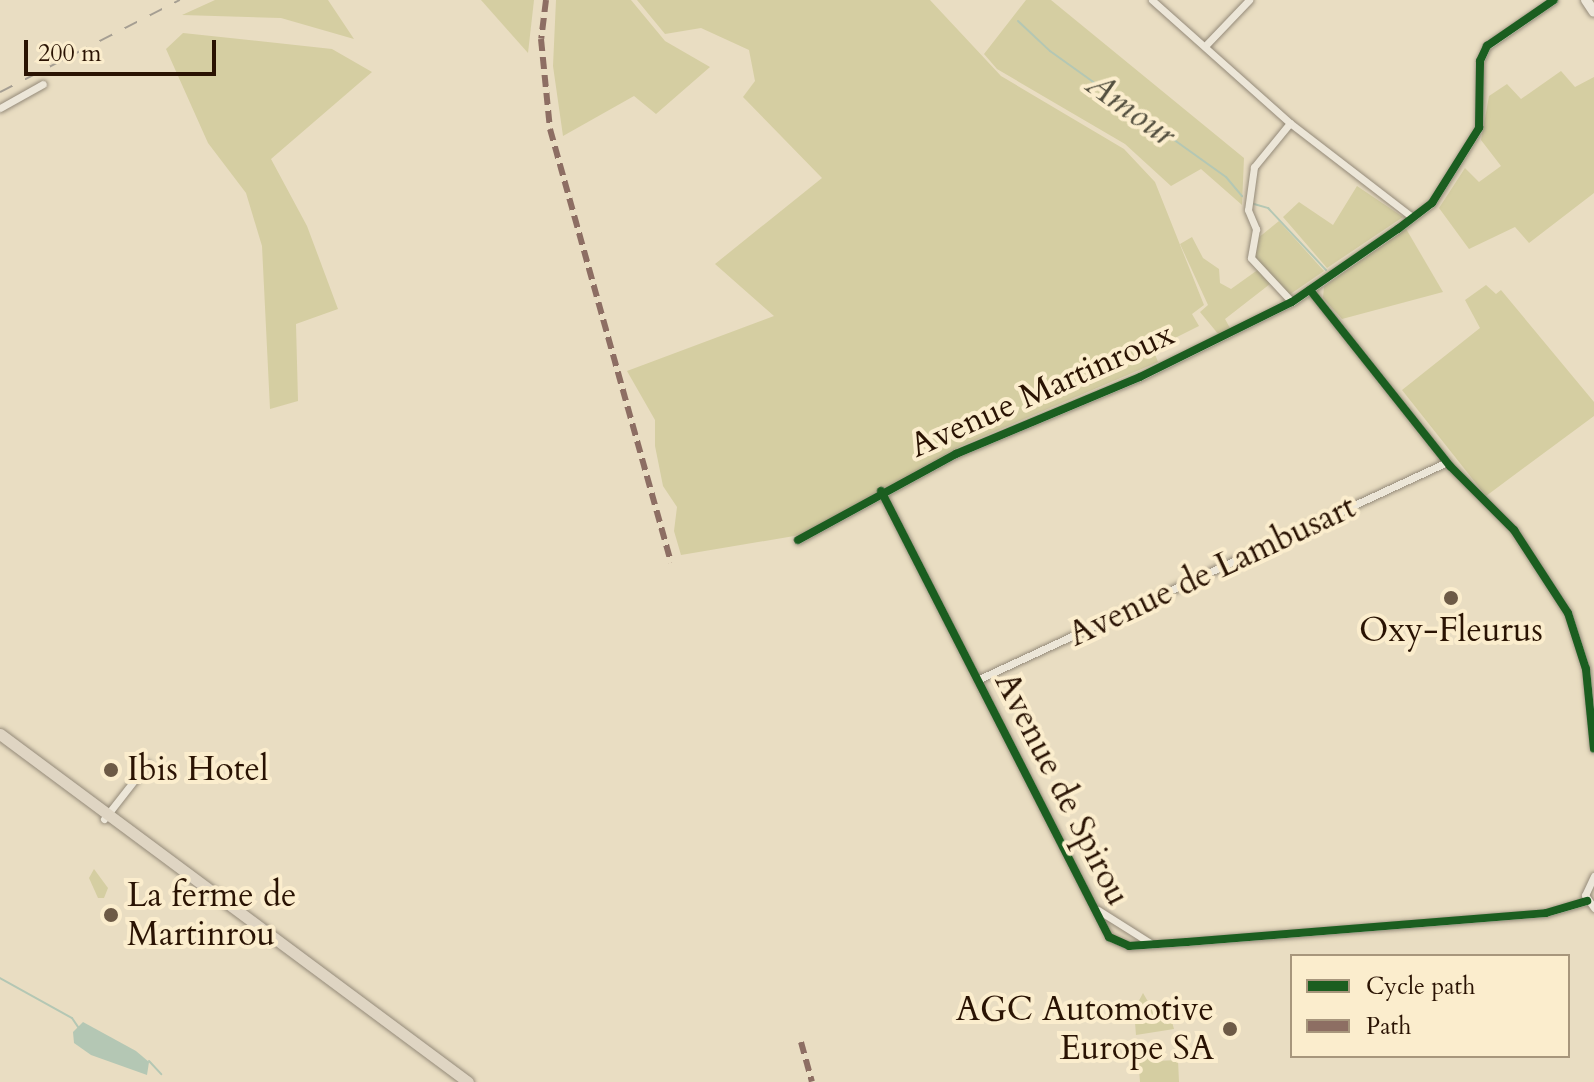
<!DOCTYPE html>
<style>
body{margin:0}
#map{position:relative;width:1594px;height:1082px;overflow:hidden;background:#e9ddc2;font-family:Cardo,serif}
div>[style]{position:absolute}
.green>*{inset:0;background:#d5cea2}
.water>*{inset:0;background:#b4c7b4}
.stream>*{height:2px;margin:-1px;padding:0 1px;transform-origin:1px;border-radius:1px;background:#b4c7b4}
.roads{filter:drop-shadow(0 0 2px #948a79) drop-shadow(0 0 2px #948a79)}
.street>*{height:7px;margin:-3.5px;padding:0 3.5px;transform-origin:3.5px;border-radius:3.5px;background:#ece6d8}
.secondary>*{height:10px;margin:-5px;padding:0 5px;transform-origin:5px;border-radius:5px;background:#ece6d8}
.primary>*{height:11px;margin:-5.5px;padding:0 5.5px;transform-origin:5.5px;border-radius:5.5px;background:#dfd5c3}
.rail>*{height:2px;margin-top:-1px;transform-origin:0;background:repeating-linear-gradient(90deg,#a59e92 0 14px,transparent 0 28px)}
.quiet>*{height:6px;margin-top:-3px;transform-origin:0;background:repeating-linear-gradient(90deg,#8d6e63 0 12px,transparent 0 18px)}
.cycleway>*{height:8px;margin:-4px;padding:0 4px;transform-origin:4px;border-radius:4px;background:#1b5e20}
.dots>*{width:22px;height:22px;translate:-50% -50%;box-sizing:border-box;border:4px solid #fbedcd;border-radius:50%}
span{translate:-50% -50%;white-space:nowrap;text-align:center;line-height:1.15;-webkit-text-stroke:8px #fbedcd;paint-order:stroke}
.street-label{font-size:34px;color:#2a1303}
.poi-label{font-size:34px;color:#2a1303}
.left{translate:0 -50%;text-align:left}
.right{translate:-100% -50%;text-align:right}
.water-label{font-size:36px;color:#534f3f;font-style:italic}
.legend{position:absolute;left:1290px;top:954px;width:280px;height:104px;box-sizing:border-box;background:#fbedcd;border:2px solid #a7967c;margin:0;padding:10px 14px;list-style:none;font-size:24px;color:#2a1303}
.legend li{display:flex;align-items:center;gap:16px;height:40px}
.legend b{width:40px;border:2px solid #a7967c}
.scale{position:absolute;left:24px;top:40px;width:192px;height:36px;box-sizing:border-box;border:4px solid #2a1303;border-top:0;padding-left:10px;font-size:24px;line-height:28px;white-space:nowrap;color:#2a1303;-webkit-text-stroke:6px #fbedcd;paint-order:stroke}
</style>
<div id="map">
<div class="green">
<div style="clip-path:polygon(215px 0,328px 0,354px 39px,281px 18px,182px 15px)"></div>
<div style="clip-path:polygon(481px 0,534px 0,528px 53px)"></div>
<div style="clip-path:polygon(556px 0,631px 0,665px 41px,710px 67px,656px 114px,634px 96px,563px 136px,553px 66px)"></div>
<div style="clip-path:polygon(637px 0,930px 0,1001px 76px,1124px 149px,1155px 182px,1204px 305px,1192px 314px,1199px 326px,1153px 349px,1158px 362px,961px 446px,800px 535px,681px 555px,674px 531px,677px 507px,663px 486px,655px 446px,655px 420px,627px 371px,774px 316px,715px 264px,822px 178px,743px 97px,755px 81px,749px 50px,701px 28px,665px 34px)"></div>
<div style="clip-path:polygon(1026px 0,1051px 0,1244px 158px,1242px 205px,1201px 169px,1171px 186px,1125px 144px,997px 69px,984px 54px)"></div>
<div style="clip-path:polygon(183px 33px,332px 49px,372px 72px,271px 159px,307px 226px,338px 309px,296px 324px,298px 401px,270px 409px,262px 246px,246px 193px,208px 143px,166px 49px)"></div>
<div style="clip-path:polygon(1561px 71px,1575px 87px,1594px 77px,1594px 193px,1529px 243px,1515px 227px,1469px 249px,1439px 208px,1465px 168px,1479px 182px,1501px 166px,1481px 140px,1489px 96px,1507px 84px,1521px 99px)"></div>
<div style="clip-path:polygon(1357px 186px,1403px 217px,1327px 268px,1283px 217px,1299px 202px,1333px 225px)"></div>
<div style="clip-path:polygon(1279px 221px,1324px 271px,1289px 295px,1254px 256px,1258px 238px)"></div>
<div style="clip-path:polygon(1405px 227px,1443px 292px,1342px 319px,1323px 298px,1324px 287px)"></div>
<div style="clip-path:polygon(1192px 237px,1203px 258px,1219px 269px,1220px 283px,1231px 289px,1259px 269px,1270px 284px,1225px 319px,1230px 328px,1219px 335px,1200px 312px,1208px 305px,1180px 244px)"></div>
<div style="clip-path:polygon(1486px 285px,1496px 294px,1501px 290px,1594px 402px,1594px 416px,1486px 496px,1402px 390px,1480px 328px,1465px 300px)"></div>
<div style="clip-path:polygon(94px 869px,108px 888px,104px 898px,98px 898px,89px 878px)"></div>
<div style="clip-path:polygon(1143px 993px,1150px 1005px,1162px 1011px,1164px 1024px,1172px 1022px,1174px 1029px,1136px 1035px,1134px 1010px)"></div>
<div style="clip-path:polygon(1153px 1042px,1155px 1061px,1178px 1060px,1179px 1082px,1140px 1082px,1138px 1055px)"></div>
</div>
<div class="water">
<div style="clip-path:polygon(83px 1022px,136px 1051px,149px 1062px,147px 1075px,91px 1055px,74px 1043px,73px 1032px)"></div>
</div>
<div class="stream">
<div style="left:1018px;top:21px;width:44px;rotate:43.2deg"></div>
<div style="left:1050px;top:51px;width:216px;rotate:35.6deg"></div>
<div style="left:1226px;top:177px;width:25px;rotate:50deg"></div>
<div style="left:1254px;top:204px;width:15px;rotate:16deg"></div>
<div style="left:1268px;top:208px;width:85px;rotate:46.9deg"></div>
<div style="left:0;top:978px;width:82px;rotate:29.1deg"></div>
<div style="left:72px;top:1018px;width:11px;rotate:56deg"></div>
<div style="left:149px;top:1061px;width:18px;rotate:47deg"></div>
</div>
<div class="roads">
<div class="street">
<div style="left:1152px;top:0;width:185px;rotate:41.7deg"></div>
<div style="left:1290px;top:123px;width:154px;rotate:37.6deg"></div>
<div style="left:1205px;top:46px;width:64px;rotate:-46.3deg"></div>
<div style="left:0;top:108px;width:49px;rotate:-29.2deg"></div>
<div style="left:1290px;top:123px;width:57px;rotate:129.3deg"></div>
<div style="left:1254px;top:167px;width:43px;rotate:97.9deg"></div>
<div style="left:1248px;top:210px;width:21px;rotate:67deg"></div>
<div style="left:1256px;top:229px;width:29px;rotate:100deg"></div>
<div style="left:1251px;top:258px;width:60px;rotate:47deg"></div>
<div style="left:1310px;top:290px;width:225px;rotate:51.5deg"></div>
<div style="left:1450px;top:466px;width:91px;rotate:45deg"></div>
<div style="left:1514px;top:530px;width:99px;rotate:57deg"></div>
<div style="left:1568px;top:613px;width:59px;rotate:72.2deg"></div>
<div style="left:1586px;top:669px;width:80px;rotate:84.3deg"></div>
<div style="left:881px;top:491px;width:501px;rotate:62.92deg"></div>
<div style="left:1109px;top:937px;width:22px;rotate:24deg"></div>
<div style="left:1129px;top:946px;width:58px;rotate:-3.9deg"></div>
<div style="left:1187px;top:942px;width:360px;rotate:-4.6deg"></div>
<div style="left:1546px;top:913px;width:43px;rotate:-16.3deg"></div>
<div style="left:798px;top:540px;width:180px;rotate:-28.6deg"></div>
<div style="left:956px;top:454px;width:199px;rotate:-22.7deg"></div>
<div style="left:1140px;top:377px;width:169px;rotate:-26.3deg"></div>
<div style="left:1292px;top:302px;width:129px;rotate:-34.6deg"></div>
<div style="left:1398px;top:229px;width:43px;rotate:-37.4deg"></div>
<div style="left:1432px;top:203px;width:89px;rotate:-57.9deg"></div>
<div style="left:1479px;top:128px;width:67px;rotate:-89.1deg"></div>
<div style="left:1480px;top:61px;width:17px;rotate:-65deg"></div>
<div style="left:1487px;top:46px;width:81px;rotate:-34.5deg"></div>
<div style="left:977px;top:680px;width:518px;rotate:-24.88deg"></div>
<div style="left:104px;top:819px;width:70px;rotate:-52deg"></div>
<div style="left:1594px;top:876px;width:21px;rotate:115deg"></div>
<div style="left:1585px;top:895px;width:16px;rotate:55deg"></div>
<div style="left:1098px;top:910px;width:64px;rotate:32.2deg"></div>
</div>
<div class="secondary">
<div style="left:1586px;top:0;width:14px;rotate:56deg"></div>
</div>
<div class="primary">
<div style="left:0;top:734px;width:583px;rotate:36.63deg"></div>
</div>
</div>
<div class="rail">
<div style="left:0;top:92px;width:202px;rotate:-27.1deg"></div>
</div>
<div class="quiet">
<div style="left:546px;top:0;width:39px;rotate:97deg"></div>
<div style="left:541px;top:39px;width:90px;rotate:84.3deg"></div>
<div style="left:550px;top:129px;width:450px;rotate:74.4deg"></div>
<div style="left:801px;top:1042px;width:41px;rotate:74.6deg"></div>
</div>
<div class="cycleway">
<div style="left:1310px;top:290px;width:225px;rotate:51.5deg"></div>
<div style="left:1450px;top:466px;width:91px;rotate:45deg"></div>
<div style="left:1514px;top:530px;width:99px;rotate:57deg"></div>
<div style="left:1568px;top:613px;width:59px;rotate:72.2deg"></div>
<div style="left:1586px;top:669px;width:80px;rotate:84.3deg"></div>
<div style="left:881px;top:491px;width:501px;rotate:62.92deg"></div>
<div style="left:1109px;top:937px;width:22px;rotate:24deg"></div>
<div style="left:1129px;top:946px;width:58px;rotate:-3.9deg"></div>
<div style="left:1187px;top:942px;width:360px;rotate:-4.6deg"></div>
<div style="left:1546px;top:913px;width:43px;rotate:-16.3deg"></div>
<div style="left:798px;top:540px;width:180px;rotate:-28.6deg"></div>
<div style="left:956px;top:454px;width:199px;rotate:-22.7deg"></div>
<div style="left:1140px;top:377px;width:169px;rotate:-26.3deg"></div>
<div style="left:1292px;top:302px;width:129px;rotate:-34.6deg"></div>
<div style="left:1398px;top:229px;width:43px;rotate:-37.4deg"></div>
<div style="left:1432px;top:203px;width:89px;rotate:-57.9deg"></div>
<div style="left:1479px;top:128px;width:67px;rotate:-89.1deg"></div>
<div style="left:1480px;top:61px;width:17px;rotate:-65deg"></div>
<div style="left:1487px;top:46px;width:81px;rotate:-34.5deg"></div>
</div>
<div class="dots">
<div style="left:1451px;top:598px;background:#6d5a46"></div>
<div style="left:111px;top:770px;background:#6d5a46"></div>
<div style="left:111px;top:915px;background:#6d5a46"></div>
<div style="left:1230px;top:1029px;background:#6d5a46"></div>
</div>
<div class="street-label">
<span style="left:1042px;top:390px;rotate:-24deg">Avenue Martinroux</span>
<span style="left:1212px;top:571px;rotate:-25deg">Avenue de Lambusart</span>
<span style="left:1062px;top:789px;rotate:63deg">Avenue de Spirou</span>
</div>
<div class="poi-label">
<span style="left:1451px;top:631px">Oxy-Fleurus</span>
<span class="left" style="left:127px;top:770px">Ibis Hotel</span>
<span class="left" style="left:127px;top:915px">La ferme de<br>Martinrou</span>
<span class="right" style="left:1214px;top:1029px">AGC Automotive<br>Europe SA</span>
</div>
<div class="water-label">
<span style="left:1131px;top:109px;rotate:36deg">Amour</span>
</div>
<ul class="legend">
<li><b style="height:10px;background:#1b5e20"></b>Cycle path</li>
<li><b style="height:10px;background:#8d6e63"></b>Path</li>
</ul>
<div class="scale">200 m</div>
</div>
